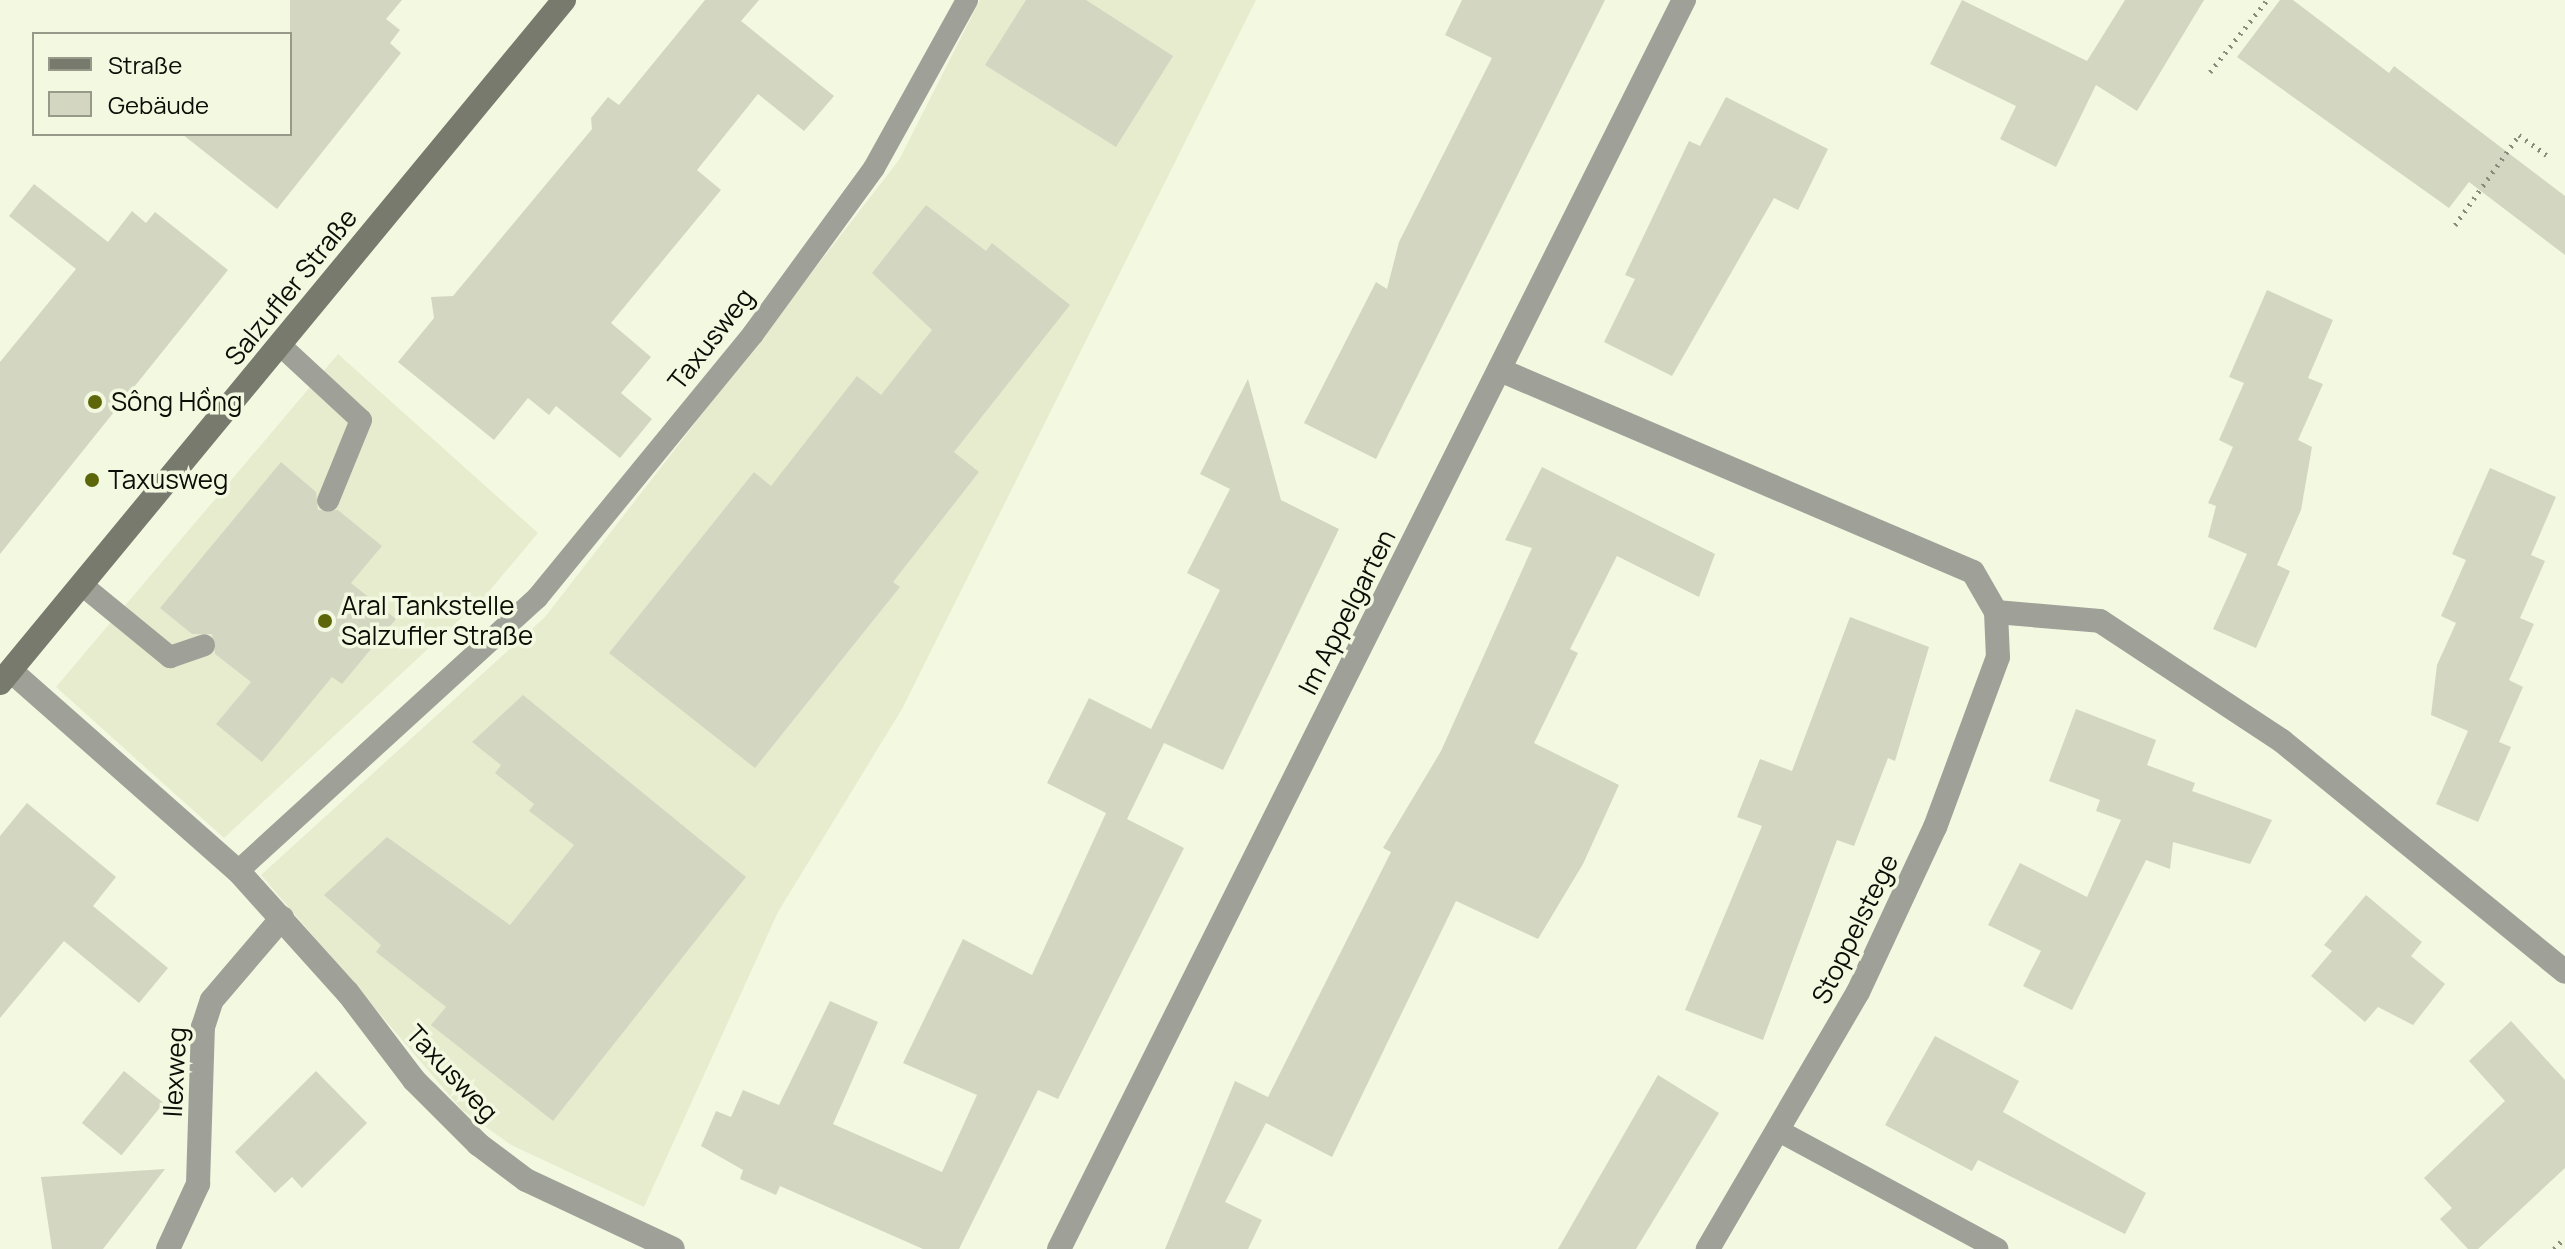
<!DOCTYPE html>
<meta charset="utf-8">
<style>
body{margin:0}
#map{position:relative;width:2565px;height:1249px;overflow:hidden;background:#f3f8e1;font-family:Manrope,sans-serif}
div>[style]{position:absolute}
.built>*{inset:0;background:#e7eccf}
.building>*{inset:0;background:#d3d7c1;transform-origin:0 0}
.path>*{height:5px;margin-top:-2.5px;transform-origin:0;background:repeating-linear-gradient(90deg,#898c7d 0 2px,transparent 0 8px)}
.lane>*{height:22px;margin:-11px;padding:0 11px;transform-origin:11px;border-radius:11px;background:#9fa198}
.street>*{height:24px;margin:-12px;padding:0 12px;transform-origin:12px;border-radius:12px;background:#9fa198}
.secondary>*{height:24px;margin:-12px;padding:0 12px;transform-origin:12px;border-radius:12px;background:#777a6c}
.dots>*{width:22px;height:22px;translate:-50% -50%;box-sizing:border-box;border:4px solid #f3f8e1;border-radius:50%}
span{translate:-50% -50%;white-space:nowrap;text-align:center;line-height:1.15;-webkit-text-stroke:7px #f3f8e1;paint-order:stroke}
.street-label{font-size:26px;color:#0c0d06}
.poi-label{font-size:26px;color:#0c0d06}
.left{translate:0 -50%;text-align:left}
.legend{position:absolute;left:32px;top:32px;width:260px;height:104px;box-sizing:border-box;background:#f3f8e1;border:2px solid #979a89;margin:0;padding:10px 14px;list-style:none;font-size:24px;color:#0c0d06}
.legend li{display:flex;align-items:center;gap:16px;height:40px}
.legend b{width:40px;border:2px solid #979a89}
</style>
<div id="map">
<div class="built">
<div style="clip-path:polygon(980px 0,1256px 0,902px 709px,778px 912px,644px 1207px,511px 1145px,462px 1110px,261px 875px,545px 617px,899px 160px)"></div>
<div style="clip-path:polygon(338px 354px,538px 533px,485px 596px,224px 838px,56px 687px)"></div>
</div>
<div class="building">
<div style="clip-path:polygon(290px 0,402px 0,386px 19px,400px 30px,390px 43px,401px 53px,277px 209px,182px 134px,290px 134px)"></div>
<div style="clip-path:polygon(705px 0,759px 0,741px 21px,834px 96px,804px 131px,758px 94px,697px 170px,721px 190px,611px 323px,651px 357px,621px 393px,652px 419px,620px 458px,556px 406px,549px 415px,528px 398px,494px 440px,398px 362px,434px 318px,431px 297px,453px 296px,592px 129px,591px 118px,608px 97px,619px 105px)"></div>
<div style="clip-path:polygon(1026px 0,1086px 0,1173px 56px,1116px 147px,985px 65px)"></div>
<div style="clip-path:polygon(1462px 0,1605px 0,1376px 459px,1304px 423px,1376px 282px,1387px 289px,1399px 242px,1492px 58px,1445px 35px)"></div>
<div style="clip-path:polygon(1962px 0,2087px 61px,2125px 0,2204px 0,2137px 111px,2096px 85px,2056px 167px,2000px 139px,2016px 106px,1930px 64px)"></div>
<div style="clip-path:polygon(2280px 0,2293px 0,2389px 73px,2394px 66px,2565px 196px,2565px 255px,2469px 182px,2449px 208px,2237px 57px)"></div>
<div style="clip-path:polygon(1726px 97px,1828px 149px,1798px 210px,1774px 198px,1672px 376px,1604px 342px,1635px 279px,1625px 275px,1689px 141px,1700px 146px)"></div>
<div style="clip-path:polygon(34px 184px,108px 242px,132px 211px,146px 223px,155px 212px,228px 270px,0 554px,0 362px,76px 269px,9px 216px)"></div>
<div style="clip-path:polygon(926px 205px,986px 251px,992px 243px,1070px 305px,954px 452px,979px 472px,893px 582px,900px 587px,755px 768px,609px 653px,754px 472px,771px 486px,857px 376px,881px 395px,932px 330px,872px 273px)"></div>
<div style="clip-path:polygon(2267px 290px,2333px 320px,2308px 378px,2323px 384px,2298px 440px,2312px 447px,2301px 510px,2277px 565px,2290px 571px,2256px 648px,2213px 629px,2247px 554px,2208px 537px,2216px 506px,2208px 503px,2233px 447px,2219px 440px,2244px 383px,2229px 377px)"></div>
<div style="clip-path:polygon(1248px 379px,1281px 500px,1339px 529px,1223px 770px,1164px 743px,1127px 819px,1184px 848px,1058px 1099px,1038px 1090px,959px 1249px,923px 1249px,780px 1186px,776px 1195px,740px 1179px,743px 1170px,701px 1146px,716px 1111px,731px 1117px,743px 1090px,779px 1105px,830px 1001px,878px 1022px,833px 1124px,942px 1172px,977px 1095px,903px 1063px,963px 939px,1032px 975px,1106px 813px,1047px 783px,1089px 698px,1151px 729px,1220px 590px,1187px 573px,1230px 489px,1200px 474px)"></div>
<div style="clip-path:polygon(281px 462px,316px 492px,318px 510px,338px 510px,382px 546px,351px 583px,396px 619px,342px 684px,332px 677px,262px 762px,216px 724px,251px 682px,215px 654px,212px 634px,192px 634px,160px 608px)"></div>
<div style="clip-path:polygon(1542px 467px,1715px 554px,1699px 597px,1617px 556px,1570px 649px,1578px 653px,1534px 743px,1619px 785px,1583px 864px,1538px 939px,1456px 901px,1332px 1157px,1266px 1123px,1225px 1202px,1262px 1220px,1248px 1249px,1165px 1249px,1235px 1081px,1268px 1097px,1391px 852px,1383px 848px,1441px 751px,1532px 548px,1505px 540px)"></div>
<div style="clip-path:polygon(2490px 468px,2556px 497px,2531px 555px,2545px 561px,2520px 618px,2534px 624px,2509px 680px,2523px 687px,2499px 742px,2511px 747px,2478px 822px,2436px 804px,2468px 731px,2431px 715px,2437px 665px,2456px 623px,2441px 616px,2466px 560px,2452px 554px)"></div>
<div style="clip-path:polygon(1850px 617px,1929px 647px,1895px 761px,1888px 758px,1854px 846px,1837px 840px,1763px 1040px,1685px 1010px,1762px 826px,1737px 817px,1760px 759px,1792px 771px)"></div>
<div style="clip-path:polygon(523px 695px,746px 877px,553px 1121px,431px 1025px,446px 1007px,376px 952px,381px 945px,324px 895px,387px 837px,510px 925px,574px 845px,529px 811px,534px 804px,495px 773px,501px 765px,472px 742px)"></div>
<div style="clip-path:polygon(2076px 709px,2156px 740px,2147px 765px,2195px 783px,2192px 791px,2272px 820px,2250px 864px,2173px 842px,2170px 869px,2146px 860px,2072px 1010px,2023px 986px,2041px 951px,1988px 925px,2020px 863px,2087px 897px,2121px 820px,2096px 811px,2100px 800px,2049px 781px)"></div>
<div style="clip-path:polygon(27px 803px,116px 877px,93px 906px,168px 968px,139px 1003px,64px 941px,0 1018px,0 836px)"></div>
<div style="clip-path:polygon(2366px 895px,2422px 942px,2411px 956px,2445px 984px,2413px 1025px,2378px 1007px,2365px 1022px,2311px 976px,2332px 951px,2324px 945px)"></div>
<div style="clip-path:polygon(2511px 1021px,2565px 1080px,2565px 1168px,2478px 1249px,2468px 1249px,2440px 1219px,2452px 1208px,2424px 1178px,2505px 1101px,2469px 1061px)"></div>
<div style="clip-path:polygon(1935px 1036px,2019px 1081px,2003px 1112px,2146px 1193px,2125px 1234px,1978px 1160px,1972px 1171px,1885px 1125px)"></div>
<div style="left:124px;top:1071px;width:51px;height:67px;rotate:39deg"></div>
<div style="clip-path:polygon(316px 1071px,367px 1123px,302px 1188px,292px 1177px,275px 1193px,235px 1152px)"></div>
<div style="clip-path:polygon(1658px 1075px,1719px 1113px,1636px 1249px,1558px 1249px)"></div>
<div style="clip-path:polygon(165px 1169px,103px 1249px,52px 1249px,41px 1177px)"></div>
</div>
<div class="path">
<div style="left:2210px;top:72px;width:92px;rotate:-51.6deg"></div>
<div style="left:2455px;top:225px;width:110px;rotate:-54.6deg"></div>
<div style="left:2519px;top:135px;width:34px;rotate:36deg"></div>
<div style="left:2554px;top:1249px;width:16px;rotate:-47deg"></div>
</div>
<div class="lane">
<div style="left:280px;top:345px;width:110px;rotate:42.8deg"></div>
<div style="left:361px;top:420px;width:87px;rotate:112.2deg"></div>
<div style="left:82px;top:585px;width:114px;rotate:39.3deg"></div>
<div style="left:170px;top:657px;width:36px;rotate:-19deg"></div>
<div style="left:238px;top:871px;width:405px;rotate:-42.4deg"></div>
<div style="left:537px;top:598px;width:341px;rotate:-50.7deg"></div>
<div style="left:753px;top:334px;width:205px;rotate:-53.9deg"></div>
<div style="left:874px;top:168px;width:192px;rotate:-61deg"></div>
<div style="left:1781px;top:1132px;width:246px;rotate:28.4deg"></div>
</div>
<div class="street">
<div style="left:1500px;top:370px;width:514px;rotate:23.13deg"></div>
<div style="left:1973px;top:572px;width:46px;rotate:60.1deg"></div>
<div style="left:1996px;top:612px;width:45px;rotate:87.5deg"></div>
<div style="left:1998px;top:657px;width:181px;rotate:110.3deg"></div>
<div style="left:1935px;top:827px;width:182px;rotate:115deg"></div>
<div style="left:1858px;top:992px;width:298px;rotate:120.3deg"></div>
<div style="left:1996px;top:612px;width:104px;rotate:4.9deg"></div>
<div style="left:2100px;top:621px;width:218px;rotate:33.4deg"></div>
<div style="left:2282px;top:741px;width:365px;rotate:39.2deg"></div>
<div style="left:11px;top:671px;width:303px;rotate:41.4deg"></div>
<div style="left:238px;top:871px;width:164px;rotate:48deg"></div>
<div style="left:348px;top:993px;width:109px;rotate:52.8deg"></div>
<div style="left:414px;top:1080px;width:91px;rotate:45deg"></div>
<div style="left:478px;top:1144px;width:60px;rotate:36.9deg"></div>
<div style="left:526px;top:1180px;width:162px;rotate:25.1deg"></div>
<div style="left:168px;top:1249px;width:72px;rotate:-65.2deg"></div>
<div style="left:198px;top:1184px;width:157px;rotate:-88.2deg"></div>
<div style="left:203px;top:1027px;width:28px;rotate:-72deg"></div>
<div style="left:212px;top:1000px;width:108px;rotate:-49.5deg"></div>
<div style="left:1059px;top:1249px;width:1397px;rotate:-63.42deg"></div>
</div>
<div class="secondary">
<div style="left:0;top:683px;width:886px;rotate:-50.45deg"></div>
</div>
<div class="dots">
<div style="left:95px;top:402px;background:#5d670a"></div>
<div style="left:92px;top:480px;background:#5d670a"></div>
<div style="left:325px;top:621px;background:#5d670a"></div>
</div>
<div class="street-label">
<span style="left:291px;top:287px;rotate:-51deg">Salzufler Straße</span>
<span style="left:711px;top:339px;rotate:-52deg">Taxusweg</span>
<span style="left:1347px;top:612px;rotate:-63deg">Im Appelgarten</span>
<span style="left:1855px;top:929px;rotate:-64deg">Stoppelstege</span>
<span style="left:175px;top:1072px;rotate:-87deg">Ilexweg</span>
<span style="left:452px;top:1073px;rotate:47deg">Taxusweg</span>
</div>
<div class="poi-label">
<span class="left" style="left:111px;top:402px">Sông Hồng</span>
<span class="left" style="left:108px;top:480px">Taxusweg</span>
<span class="left" style="left:341px;top:621px">Aral Tankstelle<br>Salzufler Straße</span>
</div>
<ul class="legend">
<li><b style="height:10px;background:#777a6c"></b>Straße</li>
<li><b style="height:22px;background:#d3d7c1"></b>Gebäude</li>
</ul>
</div>
